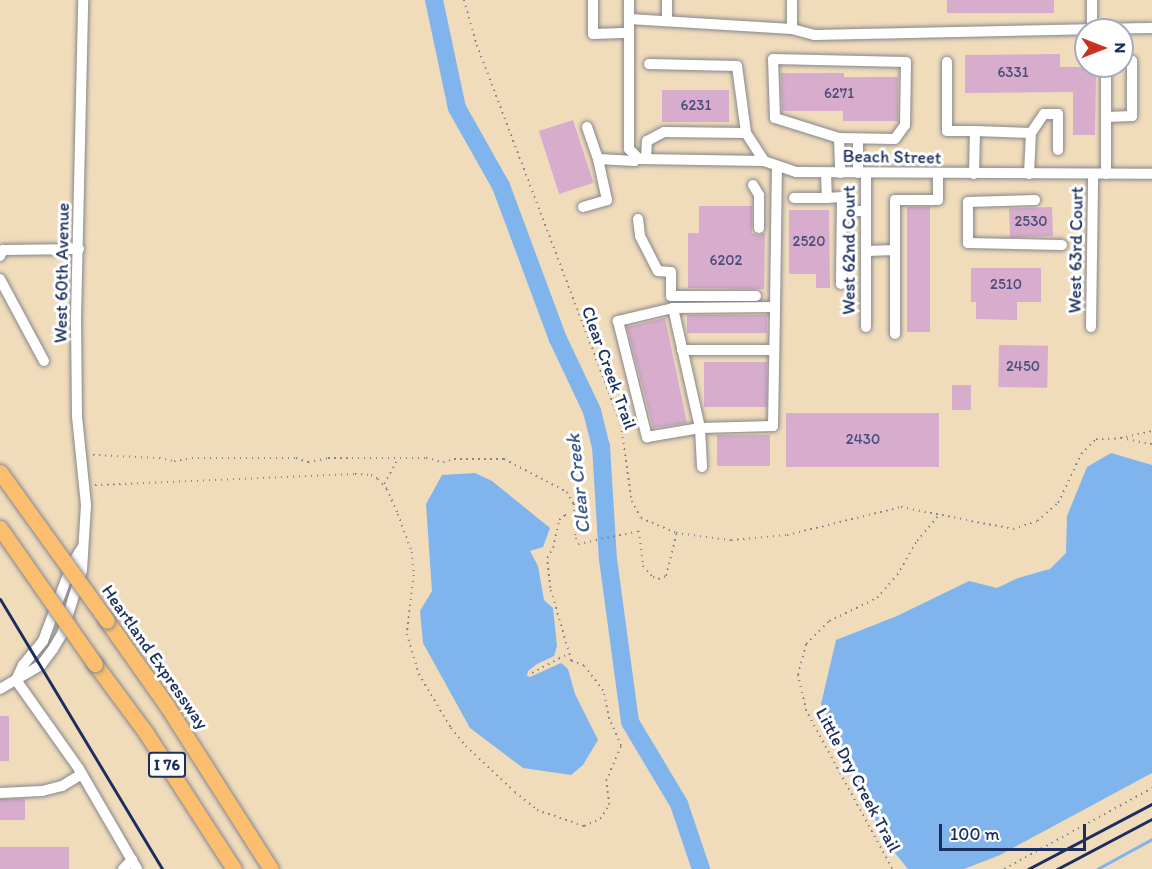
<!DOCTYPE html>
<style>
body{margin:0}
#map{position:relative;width:1152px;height:869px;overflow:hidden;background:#f0dcbb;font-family:Itim,sans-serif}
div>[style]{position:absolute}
.water>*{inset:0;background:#80b4ed}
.stream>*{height:3px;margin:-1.5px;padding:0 1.5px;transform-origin:1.5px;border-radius:1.5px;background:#80b4ed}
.river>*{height:18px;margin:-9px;padding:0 9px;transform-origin:9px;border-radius:9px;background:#80b4ed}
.building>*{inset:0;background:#d7accc;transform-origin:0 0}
.path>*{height:1.5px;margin-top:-0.75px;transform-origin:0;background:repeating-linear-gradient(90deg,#86868c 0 1.5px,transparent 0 6px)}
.roads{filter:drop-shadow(0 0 2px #86868c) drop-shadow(0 0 2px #86868c)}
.minor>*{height:10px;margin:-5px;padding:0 5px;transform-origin:5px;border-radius:5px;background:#fff}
.highway>*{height:15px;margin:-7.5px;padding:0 7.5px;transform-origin:7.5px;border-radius:7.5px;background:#fbbe6e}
.rail>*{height:3px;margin:-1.5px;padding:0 1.5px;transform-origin:1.5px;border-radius:1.5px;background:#1b2f5e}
.bridges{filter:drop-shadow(0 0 2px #86868c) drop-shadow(0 0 2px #86868c)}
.highway-bridge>*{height:15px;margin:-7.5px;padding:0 7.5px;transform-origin:7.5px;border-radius:7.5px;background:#fbbe6e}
span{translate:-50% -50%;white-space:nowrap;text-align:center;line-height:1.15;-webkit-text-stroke:6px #fff;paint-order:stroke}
.number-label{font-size:15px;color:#4a4e7a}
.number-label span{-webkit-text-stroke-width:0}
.shield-label span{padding:2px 4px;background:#fff;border:2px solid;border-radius:4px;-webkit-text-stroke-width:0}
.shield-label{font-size:16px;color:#1b2f5e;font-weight:700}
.street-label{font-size:18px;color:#1b2f5e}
.water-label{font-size:20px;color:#3e5e90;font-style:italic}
.north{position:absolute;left:1074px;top:18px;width:60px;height:60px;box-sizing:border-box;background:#fff;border:2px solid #a4acbf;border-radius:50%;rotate:90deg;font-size:16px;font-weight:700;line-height:24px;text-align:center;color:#1b2f5e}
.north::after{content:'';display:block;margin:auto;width:21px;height:27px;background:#c8321e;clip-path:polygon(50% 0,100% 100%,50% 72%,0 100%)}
.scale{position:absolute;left:939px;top:824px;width:147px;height:27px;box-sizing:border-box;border:3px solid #1b2f5e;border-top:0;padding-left:8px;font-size:18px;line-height:21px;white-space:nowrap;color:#1b2f5e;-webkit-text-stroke:4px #fff;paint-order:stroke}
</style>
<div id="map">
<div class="water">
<div style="clip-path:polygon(1111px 453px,1152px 465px,1152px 773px,1000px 855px,964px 869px,908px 869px,886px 842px,821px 704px,836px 640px,897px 616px,969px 581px,997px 588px,1018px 578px,1050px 569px,1066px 553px,1067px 516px,1087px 467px)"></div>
<div style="clip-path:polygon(475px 473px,492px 481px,550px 528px,543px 547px,530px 551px,538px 566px,544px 600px,553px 608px,557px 646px,554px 656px,537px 664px,528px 671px,527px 676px,530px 677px,561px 663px,568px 669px,575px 694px,598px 740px,583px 765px,571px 775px,523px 768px,470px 728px,423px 643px,420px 611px,432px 591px,426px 504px,442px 475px)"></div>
</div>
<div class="stream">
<div style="left:1097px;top:869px;width:63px;rotate:-28.6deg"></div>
</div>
<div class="river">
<div style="left:434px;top:0;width:110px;rotate:78deg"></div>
<div style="left:457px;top:108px;width:90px;rotate:60.6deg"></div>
<div style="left:501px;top:186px;width:163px;rotate:69.6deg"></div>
<div style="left:558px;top:339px;width:80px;rotate:64.7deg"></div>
<div style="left:592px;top:411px;width:36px;rotate:76deg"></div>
<div style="left:601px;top:446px;width:113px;rotate:86.5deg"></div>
<div style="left:608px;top:559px;width:164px;rotate:82.3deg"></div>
<div style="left:630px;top:722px;width:96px;rotate:59.1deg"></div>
<div style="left:679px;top:804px;width:69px;rotate:71.3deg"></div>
</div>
<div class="building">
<div style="left:947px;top:0;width:107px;height:13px"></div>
<div style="clip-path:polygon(1060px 54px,1060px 67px,1096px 67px,1095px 135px,1073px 135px,1073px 92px,965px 93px,965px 55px)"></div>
<div style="clip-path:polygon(781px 73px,844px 73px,844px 77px,898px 77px,898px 121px,843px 121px,843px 111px,782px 111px)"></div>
<div style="left:662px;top:90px;width:67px;height:32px"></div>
<div style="left:573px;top:120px;width:66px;height:36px;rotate:72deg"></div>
<div style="clip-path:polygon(699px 206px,752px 206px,752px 233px,758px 235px,765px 233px,764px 289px,688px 288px,688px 233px,699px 233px)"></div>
<div style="left:907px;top:207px;width:23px;height:125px"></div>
<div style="left:1052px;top:207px;width:29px;height:43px;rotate:88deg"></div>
<div style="clip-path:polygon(789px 210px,829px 210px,830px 288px,816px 288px,816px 274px,789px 274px)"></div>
<div style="clip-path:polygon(971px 268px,1041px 268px,1041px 302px,1017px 302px,1017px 320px,976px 319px,976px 302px,971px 302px)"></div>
<div style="left:687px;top:315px;width:80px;height:18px"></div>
<div style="clip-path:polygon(665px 318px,687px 423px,653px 428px,627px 327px)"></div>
<div style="left:999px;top:345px;width:49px;height:42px;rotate:1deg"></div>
<div style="left:704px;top:362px;width:63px;height:45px"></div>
<div style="left:952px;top:385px;width:19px;height:25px"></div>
<div style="left:786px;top:413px;width:153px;height:54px"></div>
<div style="left:770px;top:435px;width:31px;height:53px;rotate:90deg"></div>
<div style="left:0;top:716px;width:9px;height:45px"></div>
<div style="left:25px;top:799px;width:21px;height:25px;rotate:90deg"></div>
<div style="left:0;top:847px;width:69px;height:22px"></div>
</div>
<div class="path">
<div style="left:464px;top:0;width:47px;rotate:73.9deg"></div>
<div style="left:477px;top:45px;width:406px;rotate:69.2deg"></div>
<div style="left:621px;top:425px;width:77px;rotate:81.8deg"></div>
<div style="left:632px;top:501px;width:19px;rotate:62deg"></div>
<div style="left:641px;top:518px;width:38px;rotate:23deg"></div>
<div style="left:676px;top:533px;width:55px;rotate:7.3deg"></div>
<div style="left:731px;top:540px;width:56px;rotate:-5.1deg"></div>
<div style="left:787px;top:535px;width:117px;rotate:-13.8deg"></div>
<div style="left:901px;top:507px;width:114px;rotate:11.1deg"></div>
<div style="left:1013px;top:529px;width:25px;rotate:-18deg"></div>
<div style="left:1037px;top:521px;width:28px;rotate:-41deg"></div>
<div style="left:1058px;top:503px;width:54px;rotate:-64.9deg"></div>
<div style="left:1081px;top:454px;width:21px;rotate:-45deg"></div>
<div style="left:1096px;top:439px;width:24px;rotate:-2deg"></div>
<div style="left:1120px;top:438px;width:33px;rotate:-12deg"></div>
<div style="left:1121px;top:438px;width:32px;rotate:11deg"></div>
<div style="left:93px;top:455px;width:66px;rotate:2.6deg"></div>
<div style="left:159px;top:458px;width:15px;rotate:11deg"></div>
<div style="left:174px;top:461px;width:18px;rotate:-9deg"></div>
<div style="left:192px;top:458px;width:104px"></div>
<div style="left:296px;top:458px;width:13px;rotate:18deg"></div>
<div style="left:308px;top:462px;width:20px;rotate:-11deg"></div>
<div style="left:328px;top:458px;width:98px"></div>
<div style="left:426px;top:458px;width:17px;rotate:13deg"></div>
<div style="left:443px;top:462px;width:11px;rotate:-15deg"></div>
<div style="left:454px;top:459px;width:50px"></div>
<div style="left:504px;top:459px;width:71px;rotate:27.6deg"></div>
<div style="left:567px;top:492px;width:14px;rotate:60deg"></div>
<div style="left:574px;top:504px;width:34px;rotate:87deg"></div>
<div style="left:576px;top:538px;width:6px;rotate:72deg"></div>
<div style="left:578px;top:544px;width:62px;rotate:-12deg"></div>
<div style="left:639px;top:531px;width:35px;rotate:83deg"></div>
<div style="left:643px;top:566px;width:15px;rotate:48deg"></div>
<div style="left:653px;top:577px;width:5px;rotate:22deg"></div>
<div style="left:658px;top:579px;width:9px;rotate:-21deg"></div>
<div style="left:666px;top:576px;width:43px;rotate:-76.6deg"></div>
<div style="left:384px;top:484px;width:29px;rotate:-61deg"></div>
<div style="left:95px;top:485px;width:260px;rotate:-2.4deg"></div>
<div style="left:355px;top:474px;width:16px;rotate:4deg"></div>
<div style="left:371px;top:475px;width:8px;rotate:30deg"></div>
<div style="left:378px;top:479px;width:13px;rotate:48deg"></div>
<div style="left:387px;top:489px;width:27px;rotate:66deg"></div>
<div style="left:398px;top:514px;width:40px;rotate:69.8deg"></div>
<div style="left:412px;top:552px;width:23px;rotate:85deg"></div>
<div style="left:414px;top:575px;width:59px;rotate:96.8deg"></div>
<div style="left:407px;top:634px;width:42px;rotate:73.3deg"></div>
<div style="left:419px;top:674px;width:63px;rotate:59.3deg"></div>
<div style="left:451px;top:728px;width:23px;rotate:50deg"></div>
<div style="left:466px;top:746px;width:67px;rotate:43.2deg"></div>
<div style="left:515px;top:792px;width:28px;rotate:39deg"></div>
<div style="left:537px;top:810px;width:50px;rotate:18.8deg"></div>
<div style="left:584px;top:826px;width:17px;rotate:-24deg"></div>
<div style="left:600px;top:819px;width:17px;rotate:-57deg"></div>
<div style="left:609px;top:805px;width:24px;rotate:-97deg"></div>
<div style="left:606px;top:781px;width:38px;rotate:-67deg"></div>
<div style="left:621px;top:746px;width:30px;rotate:-114deg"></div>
<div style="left:609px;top:719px;width:29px;rotate:-102deg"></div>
<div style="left:603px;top:691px;width:31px;rotate:-127deg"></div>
<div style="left:584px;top:666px;width:14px;rotate:-159deg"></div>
<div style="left:571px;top:661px;width:76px;rotate:-106deg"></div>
<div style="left:550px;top:588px;width:30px;rotate:-96deg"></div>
<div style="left:547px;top:558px;width:12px;rotate:-59deg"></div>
<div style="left:553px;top:548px;width:29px;rotate:-78deg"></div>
<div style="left:559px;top:520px;width:8px;rotate:-40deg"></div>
<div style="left:565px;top:515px;width:11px"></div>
<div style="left:532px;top:673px;width:40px;rotate:-28deg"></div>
<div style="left:892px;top:869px;width:180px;rotate:-118.6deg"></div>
<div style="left:806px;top:711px;width:37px;rotate:-103deg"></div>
<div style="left:798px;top:675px;width:32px;rotate:-76deg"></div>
<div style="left:806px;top:644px;width:33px;rotate:-45deg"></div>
<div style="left:829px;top:621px;width:53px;rotate:-25.6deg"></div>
<div style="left:877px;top:598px;width:30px;rotate:-49deg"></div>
<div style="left:897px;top:575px;width:39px;rotate:-60deg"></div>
<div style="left:917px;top:541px;width:35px;rotate:-50deg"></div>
<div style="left:1004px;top:869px;width:169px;rotate:-28.7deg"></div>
</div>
<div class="roads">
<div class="minor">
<div style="left:593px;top:0;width:34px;rotate:90deg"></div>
<div style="left:593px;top:34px;width:36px;rotate:-2deg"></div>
<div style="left:629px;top:0;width:149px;rotate:90deg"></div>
<div style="left:629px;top:149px;width:14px;rotate:45deg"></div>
<div style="left:639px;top:159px;width:125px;rotate:0.9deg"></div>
<div style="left:764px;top:161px;width:34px;rotate:19deg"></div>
<div style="left:796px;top:172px;width:356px;rotate:0.3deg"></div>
<div style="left:629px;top:19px;width:163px;rotate:3.5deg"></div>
<div style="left:792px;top:29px;width:29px;rotate:-90deg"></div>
<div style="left:667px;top:20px;width:20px;rotate:-90deg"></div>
<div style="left:792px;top:29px;width:23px;rotate:15deg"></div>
<div style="left:814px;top:35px;width:338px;rotate:-1.2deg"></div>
<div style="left:1092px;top:29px;width:29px;rotate:-90deg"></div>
<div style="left:773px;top:59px;width:133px;rotate:1.3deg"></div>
<div style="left:906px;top:62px;width:63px;rotate:90.9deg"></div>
<div style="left:905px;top:125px;width:17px;rotate:126deg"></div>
<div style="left:895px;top:139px;width:56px;rotate:-179deg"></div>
<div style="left:839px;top:138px;width:67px;rotate:-162.6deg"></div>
<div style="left:775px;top:118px;width:59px;rotate:-91.9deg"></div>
<div style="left:947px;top:62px;width:69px;rotate:90deg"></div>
<div style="left:947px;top:131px;width:28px"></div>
<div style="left:649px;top:64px;width:88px;rotate:1.3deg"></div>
<div style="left:737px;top:66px;width:68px;rotate:82.3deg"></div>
<div style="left:1106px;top:66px;width:108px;rotate:90deg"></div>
<div style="left:1106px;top:117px;width:26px;rotate:-2deg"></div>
<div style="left:1132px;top:116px;width:55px;rotate:-90deg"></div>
<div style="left:1132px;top:61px;width:10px;rotate:180deg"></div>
<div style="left:587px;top:127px;width:34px;rotate:71deg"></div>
<div style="left:598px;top:159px;width:37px;rotate:3deg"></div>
<div style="left:1031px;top:133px;width:23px;rotate:-56deg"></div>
<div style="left:1044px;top:114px;width:14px"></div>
<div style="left:1058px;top:114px;width:36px;rotate:90deg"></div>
<div style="left:839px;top:138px;width:35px;rotate:88deg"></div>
<div style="left:858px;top:139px;width:34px;rotate:90deg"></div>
<div style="left:646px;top:159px;width:18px;rotate:-87deg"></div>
<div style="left:647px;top:141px;width:19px;rotate:-28deg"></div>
<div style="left:664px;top:132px;width:82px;rotate:0.7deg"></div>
<div style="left:746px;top:133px;width:33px;rotate:57deg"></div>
<div style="left:826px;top:173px;width:25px;rotate:88deg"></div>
<div style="left:827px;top:198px;width:15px;rotate:-4deg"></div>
<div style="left:842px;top:197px;width:87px;rotate:90.7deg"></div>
<div style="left:866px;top:173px;width:154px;rotate:90deg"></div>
<div style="left:974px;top:174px;width:43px;rotate:-88.7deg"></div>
<div style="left:975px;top:131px;width:56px;rotate:2deg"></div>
<div style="left:1031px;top:133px;width:41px;rotate:92.8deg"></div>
<div style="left:753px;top:185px;width:12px;rotate:59deg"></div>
<div style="left:759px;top:195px;width:33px;rotate:90deg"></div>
<div style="left:794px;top:198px;width:33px"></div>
<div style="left:1035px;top:200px;width:67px;rotate:178.3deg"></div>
<div style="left:968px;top:202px;width:41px;rotate:90deg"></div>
<div style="left:968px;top:243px;width:94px;rotate:1.2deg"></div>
<div style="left:583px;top:207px;width:25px;rotate:-16deg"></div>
<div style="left:607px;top:200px;width:42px;rotate:-102.4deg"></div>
<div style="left:842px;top:211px;width:24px"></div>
<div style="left:638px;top:219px;width:17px;rotate:83deg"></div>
<div style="left:640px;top:236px;width:39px;rotate:63deg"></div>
<div style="left:658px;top:271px;width:13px;rotate:4deg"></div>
<div style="left:671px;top:272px;width:24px;rotate:90deg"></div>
<div style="left:671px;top:296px;width:85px"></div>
<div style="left:866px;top:251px;width:29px;rotate:-2deg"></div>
<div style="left:0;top:256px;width:7px;rotate:-63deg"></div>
<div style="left:3px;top:250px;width:76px;rotate:-0.8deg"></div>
<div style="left:0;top:279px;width:93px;rotate:61.8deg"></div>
<div style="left:775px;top:307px;width:102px;rotate:179.4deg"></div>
<div style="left:673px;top:308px;width:123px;rotate:77.3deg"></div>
<div style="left:700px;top:428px;width:73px;rotate:-1.6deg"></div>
<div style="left:773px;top:426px;width:119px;rotate:-89deg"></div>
<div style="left:775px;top:307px;width:141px;rotate:-89.2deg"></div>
<div style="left:673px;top:308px;width:57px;rotate:166.7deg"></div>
<div style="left:618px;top:321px;width:120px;rotate:76deg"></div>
<div style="left:647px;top:437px;width:54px;rotate:-9.6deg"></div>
<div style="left:700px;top:428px;width:39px;rotate:87deg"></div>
<div style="left:1091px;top:327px;width:152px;rotate:-89.2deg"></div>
<div style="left:895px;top:334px;width:134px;rotate:-90deg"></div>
<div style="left:895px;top:200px;width:43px"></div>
<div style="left:938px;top:200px;width:26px;rotate:-90deg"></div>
<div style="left:682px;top:350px;width:92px"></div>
<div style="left:16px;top:680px;width:109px;rotate:54.7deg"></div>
<div style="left:79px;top:769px;width:116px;rotate:59.9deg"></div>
<div style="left:16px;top:680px;width:17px;rotate:-65deg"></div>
<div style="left:23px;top:665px;width:31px;rotate:-50deg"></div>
<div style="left:43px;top:641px;width:82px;rotate:-69.4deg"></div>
<div style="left:72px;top:564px;width:19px;rotate:-58deg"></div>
<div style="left:0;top:689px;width:48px;rotate:-30.3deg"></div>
<div style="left:41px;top:665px;width:20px;rotate:-53deg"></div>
<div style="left:53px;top:649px;width:17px;rotate:-59deg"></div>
<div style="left:62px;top:634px;width:67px;rotate:-72.6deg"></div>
<div style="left:82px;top:570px;width:65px;rotate:-86.5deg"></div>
<div style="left:86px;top:505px;width:89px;rotate:-95.8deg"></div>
<div style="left:77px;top:416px;width:98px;rotate:-90.6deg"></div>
<div style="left:76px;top:318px;width:318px;rotate:-88.7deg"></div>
<div style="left:0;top:793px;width:42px;rotate:-2.7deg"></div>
<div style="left:42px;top:791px;width:21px;rotate:-14deg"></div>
<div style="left:62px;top:786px;width:23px;rotate:-31deg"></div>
<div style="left:123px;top:869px;width:13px;rotate:-45deg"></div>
</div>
<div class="highway">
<div style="left:107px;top:621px;width:104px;rotate:54.8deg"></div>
<div style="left:167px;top:706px;width:193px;rotate:57.5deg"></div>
<div style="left:95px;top:664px;width:86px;rotate:53.5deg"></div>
<div style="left:146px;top:733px;width:162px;rotate:57.1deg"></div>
</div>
</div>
<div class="rail">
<div style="left:0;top:599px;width:315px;rotate:59deg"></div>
<div style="left:1028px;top:869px;width:140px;rotate:-27.7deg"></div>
<div style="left:1057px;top:869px;width:107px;rotate:-27.8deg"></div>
</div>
<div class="bridges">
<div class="highway-bridge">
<div style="left:0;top:472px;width:183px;rotate:54.3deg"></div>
<div style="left:0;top:528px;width:166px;rotate:55.1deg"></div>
</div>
</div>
<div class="number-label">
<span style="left:1013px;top:73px">6331</span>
<span style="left:839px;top:94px">6271</span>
<span style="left:696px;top:106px">6231</span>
<span style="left:1031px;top:222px">2530</span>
<span style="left:809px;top:242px">2520</span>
<span style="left:726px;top:261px">6202</span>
<span style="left:1006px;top:285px">2510</span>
<span style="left:1023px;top:367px">2450</span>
<span style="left:863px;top:440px">2430</span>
</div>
<div class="shield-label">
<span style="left:167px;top:765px">I 76</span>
</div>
<div class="street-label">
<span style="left:892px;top:157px;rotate:1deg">Beach Street</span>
<span style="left:849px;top:250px;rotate:-90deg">West 62nd Court</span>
<span style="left:1076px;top:250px;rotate:-89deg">West 63rd Court</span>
<span style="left:62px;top:273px;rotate:-89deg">West 60th Avenue</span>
<span style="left:609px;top:368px;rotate:70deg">Clear Creek Trail</span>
<span style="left:155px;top:657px;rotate:55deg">Heartland Expressway</span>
<span style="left:858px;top:780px;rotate:62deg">Little Dry Creek Trail</span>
</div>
<div class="water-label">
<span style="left:578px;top:484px;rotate:-96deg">Clear Creek</span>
</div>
<div class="north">N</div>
<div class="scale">100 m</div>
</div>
